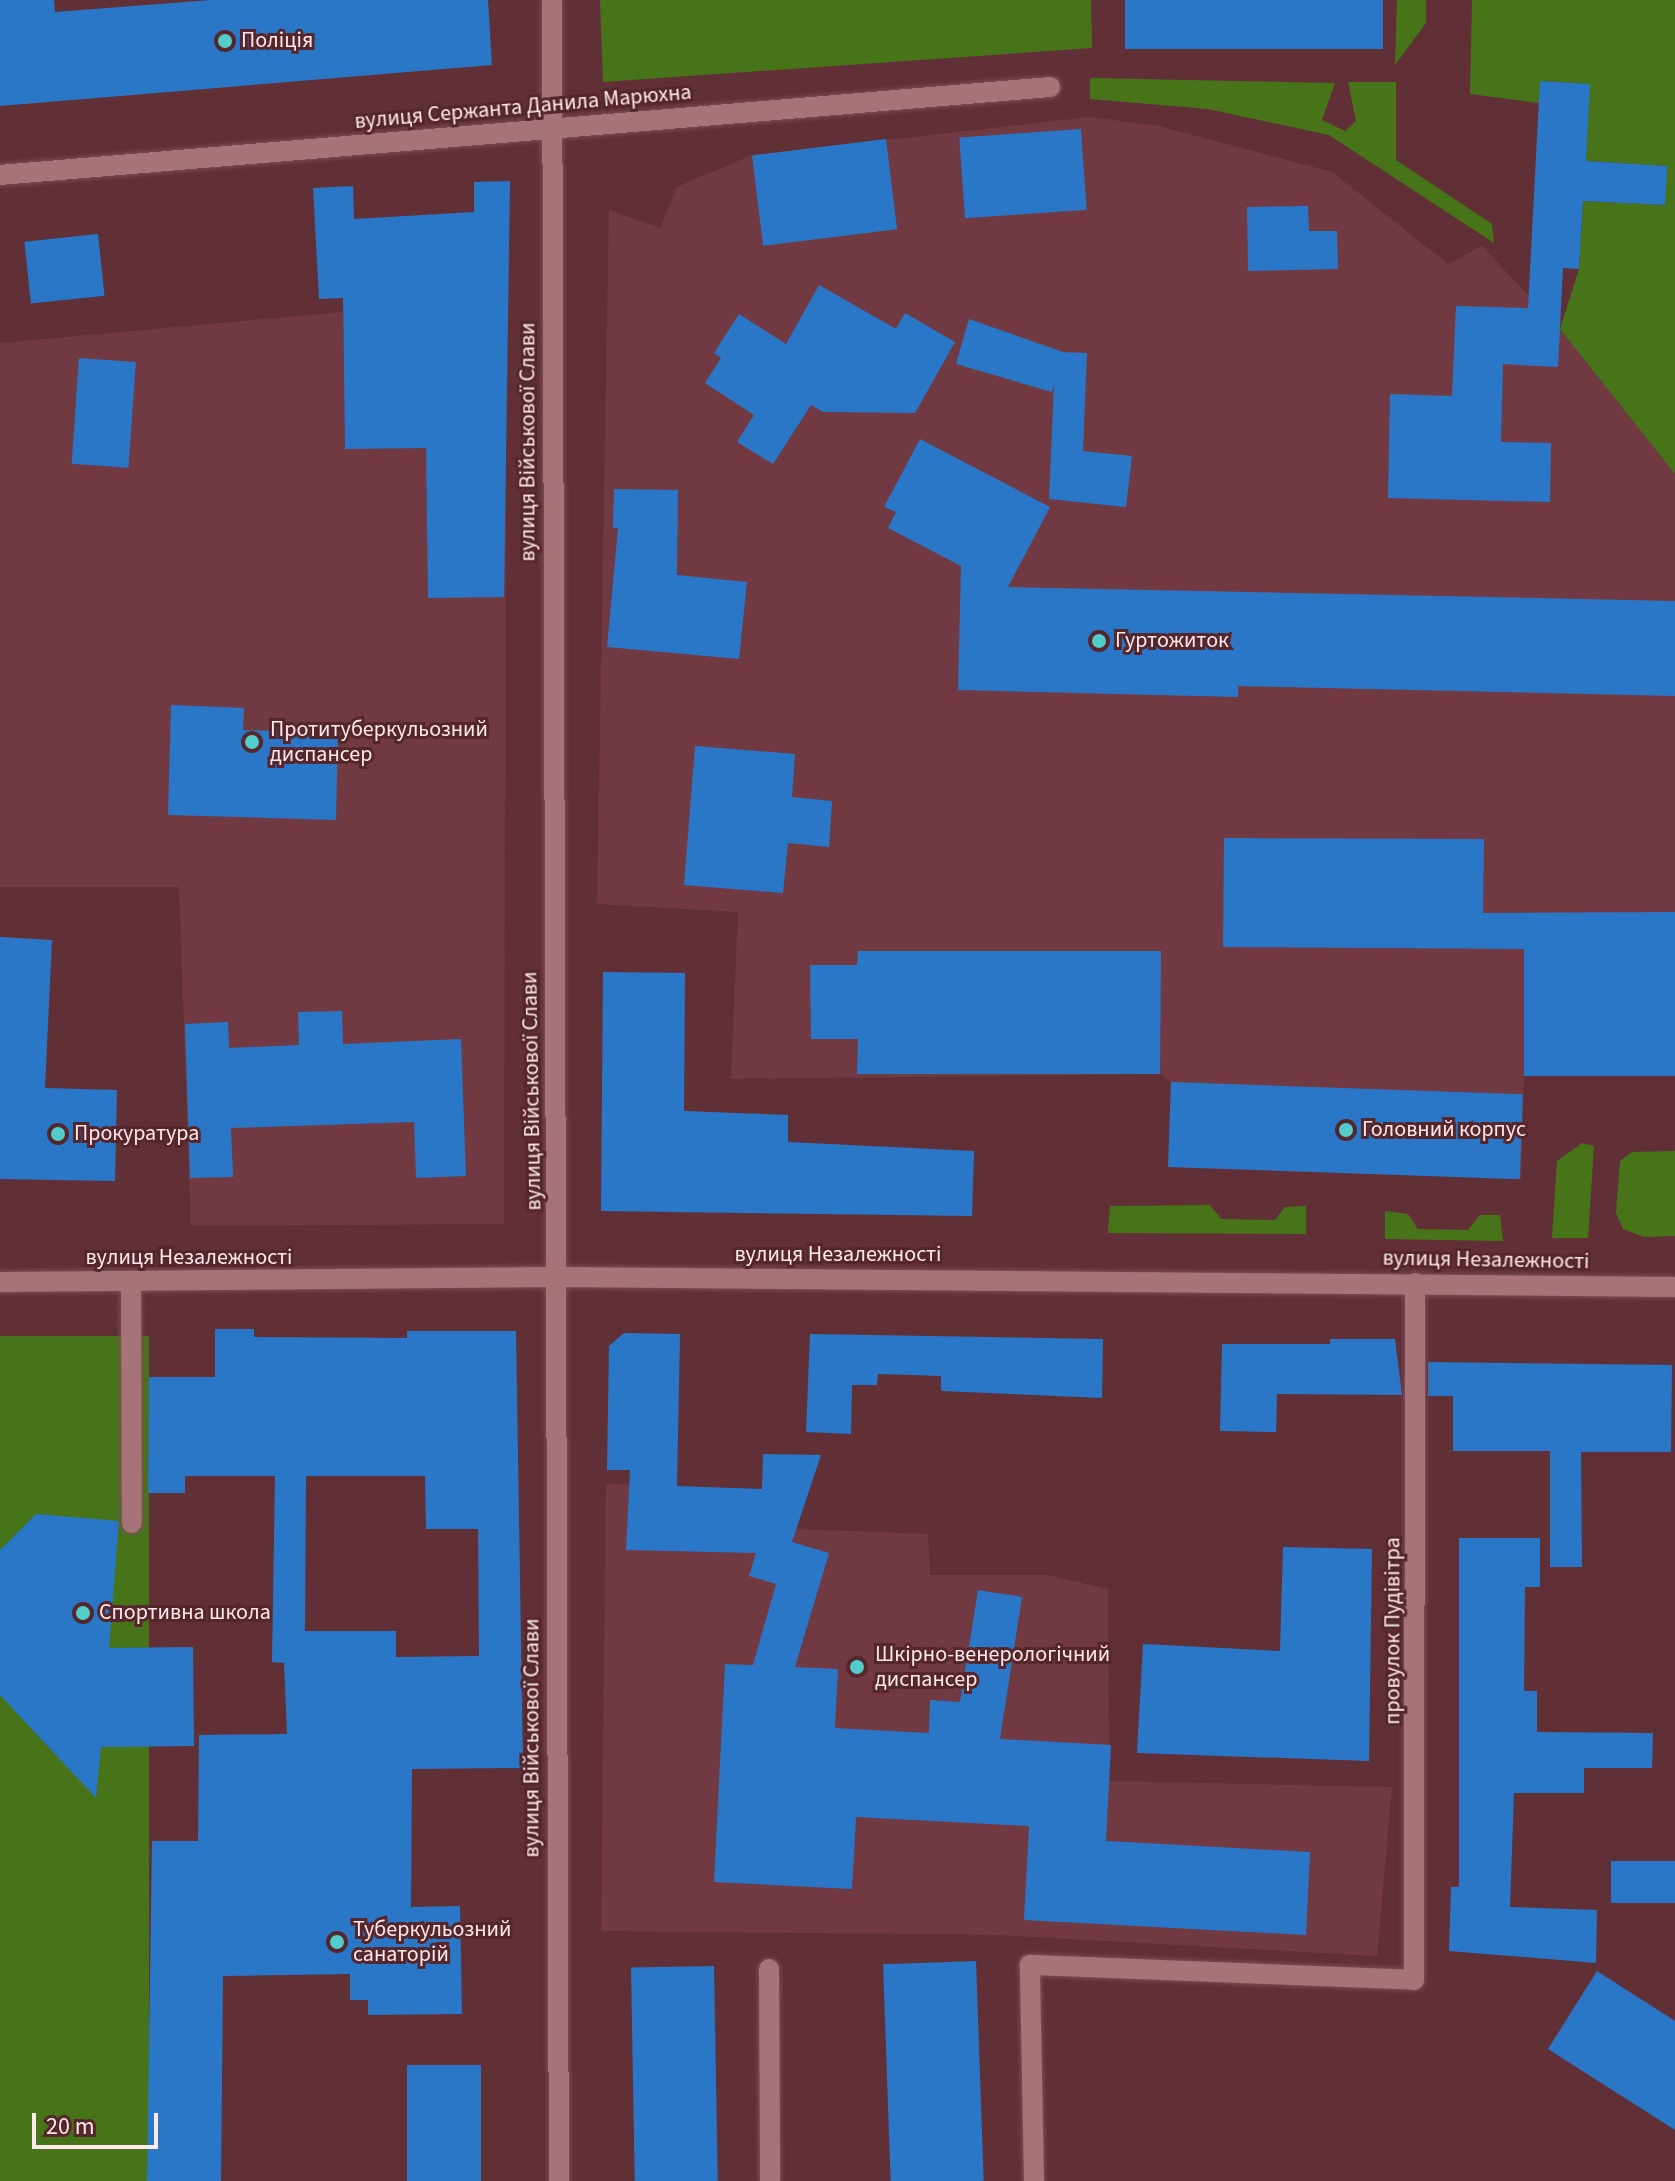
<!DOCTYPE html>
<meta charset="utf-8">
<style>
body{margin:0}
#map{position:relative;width:1675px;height:2181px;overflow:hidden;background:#613037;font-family:"Source Sans 3",sans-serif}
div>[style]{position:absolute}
.built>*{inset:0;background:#713a42}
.green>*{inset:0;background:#477419;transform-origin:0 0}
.building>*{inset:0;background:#2a77c7;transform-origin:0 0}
.roads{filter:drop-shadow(0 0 2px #7a4e54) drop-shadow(0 0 2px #7a4e54)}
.minor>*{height:20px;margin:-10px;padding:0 10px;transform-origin:10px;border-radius:10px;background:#a67378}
.dots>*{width:22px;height:22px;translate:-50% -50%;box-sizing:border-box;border:4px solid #55262c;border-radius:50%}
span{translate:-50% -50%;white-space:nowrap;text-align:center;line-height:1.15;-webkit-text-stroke:6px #55262c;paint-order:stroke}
.poi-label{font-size:22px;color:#fde9eb}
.left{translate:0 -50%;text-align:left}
.street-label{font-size:22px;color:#fde9eb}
.scale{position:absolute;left:32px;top:2113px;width:126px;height:36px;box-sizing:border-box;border:4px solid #fde9eb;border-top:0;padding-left:10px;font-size:24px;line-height:28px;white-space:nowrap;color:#fde9eb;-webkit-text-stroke:6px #55262c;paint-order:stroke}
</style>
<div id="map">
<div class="built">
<div style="clip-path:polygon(1090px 117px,1159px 126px,1332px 172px,1448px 264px,1482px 246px,1560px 329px,1675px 474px,1675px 1076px,1524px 1076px,1521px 1179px,1168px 1167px,1171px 1082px,1160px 1074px,731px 1079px,738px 912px,597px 904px,609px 210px,660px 228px,677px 187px,752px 155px)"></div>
<div style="clip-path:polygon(343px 312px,345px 449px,506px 446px,504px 1224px,191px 1226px,179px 887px,0 887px,0 343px)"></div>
<div style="clip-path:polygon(606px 1484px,706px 1487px,797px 1529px,928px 1534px,930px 1575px,1047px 1575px,1108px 1589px,1109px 1781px,1392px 1787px,1377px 1956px,998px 1935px,601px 1931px)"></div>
</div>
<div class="green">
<div style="clip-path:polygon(600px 0,1091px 0,1092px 48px,603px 82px)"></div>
<div style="clip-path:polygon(1397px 0,1426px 0,1426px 23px,1395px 65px)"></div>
<div style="clip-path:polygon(1472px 0,1675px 0,1675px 474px,1560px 329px,1579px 269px,1583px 201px,1664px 205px,1667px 166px,1586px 161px,1589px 84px,1541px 81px,1539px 103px,1470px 94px)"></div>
<div style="clip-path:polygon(1090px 78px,1335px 83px,1322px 120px,1345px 131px,1356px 121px,1348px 82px,1396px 82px,1396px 160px,1492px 224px,1494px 243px,1329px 135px,1208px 109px,1090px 99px)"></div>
<div style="clip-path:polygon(1582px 1143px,1594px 1146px,1588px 1238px,1552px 1238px,1557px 1161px)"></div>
<div style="clip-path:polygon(1675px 1151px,1675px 1236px,1644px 1237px,1623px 1229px,1616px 1213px,1620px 1161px,1632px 1152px)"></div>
<div style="clip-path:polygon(1210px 1205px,1221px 1219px,1275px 1220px,1285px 1207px,1306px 1206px,1306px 1234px,1108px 1233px,1110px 1206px)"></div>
<div style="clip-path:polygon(1385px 1211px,1408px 1214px,1418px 1229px,1468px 1230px,1480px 1215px,1500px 1215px,1503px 1241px,1385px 1239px)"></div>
<div style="left:149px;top:1336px;width:845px;height:149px;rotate:90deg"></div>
</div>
<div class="building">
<div style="clip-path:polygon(0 0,54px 0,55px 12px,211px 0,488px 0,492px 65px,0 106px)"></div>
<div style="left:1125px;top:0;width:258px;height:49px"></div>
<div style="clip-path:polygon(1540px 81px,1590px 84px,1586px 161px,1667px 166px,1665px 205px,1583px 201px,1579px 269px,1563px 268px,1558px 367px,1503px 364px,1501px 442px,1551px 443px,1550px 502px,1388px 498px,1390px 394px,1452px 396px,1456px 306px,1528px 308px)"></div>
<div style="left:1081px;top:129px;width:81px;height:122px;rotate:86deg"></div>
<div style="left:886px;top:139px;width:91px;height:135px;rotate:83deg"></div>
<div style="clip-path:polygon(510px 181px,504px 597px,428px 598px,426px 448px,345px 449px,343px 298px,319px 299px,313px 188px,353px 186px,354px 219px,474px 212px,474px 182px)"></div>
<div style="clip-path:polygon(1308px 206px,1309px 231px,1337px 231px,1338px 269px,1248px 271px,1247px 207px)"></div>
<div style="left:98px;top:234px;width:62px;height:74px;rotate:84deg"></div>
<div style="clip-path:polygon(819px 285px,896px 329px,905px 313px,955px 342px,915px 413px,823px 412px,811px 405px,773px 464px,737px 442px,754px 415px,705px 383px,721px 358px,714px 353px,739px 314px,786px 344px)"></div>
<div style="clip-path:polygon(969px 319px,1063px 352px,1087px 353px,1083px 451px,1132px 456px,1126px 507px,1049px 499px,1054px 384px,1052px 392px,956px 364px)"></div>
<div style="left:79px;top:358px;width:57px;height:106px;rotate:4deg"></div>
<div style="clip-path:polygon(920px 439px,1050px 507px,1008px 587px,1675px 601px,1675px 696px,1238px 686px,1238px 697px,958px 690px,961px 566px,888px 528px,896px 512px,884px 507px)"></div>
<div style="clip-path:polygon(614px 489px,678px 490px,677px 575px,747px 582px,739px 659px,607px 647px,618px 528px,613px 528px)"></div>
<div style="clip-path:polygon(171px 705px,244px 708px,243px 730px,338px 733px,336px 820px,168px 815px)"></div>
<div style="clip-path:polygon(695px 746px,795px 754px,792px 797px,832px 801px,829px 847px,788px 843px,783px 893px,684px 885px)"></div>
<div style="clip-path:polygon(1224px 838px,1484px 839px,1483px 913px,1675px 912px,1675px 1076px,1524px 1076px,1524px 949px,1223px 947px)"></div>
<div style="clip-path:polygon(0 937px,52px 940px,45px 1088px,117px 1090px,115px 1181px,0 1179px)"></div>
<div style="clip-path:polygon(858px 951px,1161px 951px,1160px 1074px,857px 1074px,858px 1039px,811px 1039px,810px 965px,857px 965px)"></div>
<div style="clip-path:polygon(603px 972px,685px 973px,684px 1111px,788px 1115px,788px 1142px,974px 1151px,972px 1216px,601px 1211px)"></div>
<div style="clip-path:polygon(342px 1011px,343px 1044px,461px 1039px,466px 1176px,416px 1178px,414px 1122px,231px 1128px,233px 1177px,190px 1178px,185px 1024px,228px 1022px,229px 1048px,299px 1045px,298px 1012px)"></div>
<div style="left:1171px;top:1082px;width:352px;height:85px;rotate:2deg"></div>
<div style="clip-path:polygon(evenodd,215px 1329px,254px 1329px,254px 1337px,407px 1338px,407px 1331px,516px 1331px,523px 1768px,412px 1769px,411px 1907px,460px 1906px,462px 2014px,368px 2015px,368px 2000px,350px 2000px,350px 1974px,223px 1976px,221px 2181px,147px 2181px,152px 1841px,198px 1841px,199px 1735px,287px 1734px,284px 1663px,272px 1662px,275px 1476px,185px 1476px,185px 1493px,148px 1493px,149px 1377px,215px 1377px,215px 1329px,306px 1476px,425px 1476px,426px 1529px,478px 1529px,479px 1656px,396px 1657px,396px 1631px,305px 1631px,306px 1476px)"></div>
<div style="clip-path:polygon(624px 1333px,680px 1334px,677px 1486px,762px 1489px,763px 1454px,821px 1455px,792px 1542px,829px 1553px,795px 1667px,838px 1669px,835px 1728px,929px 1733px,930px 1700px,960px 1702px,978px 1590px,1022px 1597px,1000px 1739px,1111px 1745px,1106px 1841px,1310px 1852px,1306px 1935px,1024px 1920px,1029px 1826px,856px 1817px,852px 1889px,714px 1882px,725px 1664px,753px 1665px,776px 1584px,749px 1576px,756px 1553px,626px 1550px,630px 1470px,607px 1470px,609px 1346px)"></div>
<div style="clip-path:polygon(810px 1334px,1103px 1339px,1102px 1398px,941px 1391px,941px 1376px,878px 1374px,877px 1385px,852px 1385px,851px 1434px,806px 1432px)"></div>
<div style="clip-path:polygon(1330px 1339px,1395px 1339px,1402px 1395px,1277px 1394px,1276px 1432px,1220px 1431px,1222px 1344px,1330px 1344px)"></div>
<div style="clip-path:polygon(1428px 1362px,1672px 1365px,1671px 1452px,1581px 1452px,1582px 1567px,1550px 1567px,1550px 1451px,1453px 1451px,1453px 1396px,1428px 1396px)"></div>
<div style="clip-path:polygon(36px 1514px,119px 1521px,109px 1648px,193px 1647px,194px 1746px,101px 1747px,96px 1798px,0 1695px,0 1550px)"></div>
<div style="clip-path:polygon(1459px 1538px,1540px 1538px,1540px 1587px,1525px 1587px,1524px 1691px,1537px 1691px,1537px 1732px,1653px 1733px,1652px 1768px,1584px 1768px,1584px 1793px,1514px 1793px,1510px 1907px,1597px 1910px,1596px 1963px,1449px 1951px,1451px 1887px,1459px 1887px)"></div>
<div style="clip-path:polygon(1283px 1547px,1372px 1549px,1369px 1761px,1137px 1753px,1143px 1644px,1280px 1651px)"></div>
<div style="left:1611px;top:1861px;width:64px;height:42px"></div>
<div style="left:976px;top:1961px;width:220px;height:93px;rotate:88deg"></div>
<div style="left:714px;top:1966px;width:215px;height:83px;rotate:89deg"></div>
<div style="clip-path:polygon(1597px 1971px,1675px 2021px,1675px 2130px,1548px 2049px)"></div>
<div style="left:481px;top:2065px;width:116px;height:74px;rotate:90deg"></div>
</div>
<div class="roads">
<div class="minor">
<div style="left:552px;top:0;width:2181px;rotate:89.82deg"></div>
<div style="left:0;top:175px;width:1054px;rotate:-4.79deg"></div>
<div style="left:0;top:1282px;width:558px;rotate:-0.51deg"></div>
<div style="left:558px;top:1277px;width:1117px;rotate:0.51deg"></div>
<div style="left:131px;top:1284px;width:239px;rotate:89.8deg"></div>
<div style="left:769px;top:1969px;width:212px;rotate:89.7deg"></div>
<div style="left:1034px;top:2181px;width:216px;rotate:-91.1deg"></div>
<div style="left:1030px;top:1965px;width:384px;rotate:2.2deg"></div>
<div style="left:1414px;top:1980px;width:697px;rotate:-89.92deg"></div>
</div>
</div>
<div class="dots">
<div style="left:225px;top:41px;background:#53cdca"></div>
<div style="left:1099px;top:641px;background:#53cdca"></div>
<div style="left:252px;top:742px;background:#53cdca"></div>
<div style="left:1346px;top:1130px;background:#53cdca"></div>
<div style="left:58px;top:1134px;background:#53cdca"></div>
<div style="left:83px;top:1613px;background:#53cdca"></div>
<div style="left:857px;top:1667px;background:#53cdca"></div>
<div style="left:337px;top:1942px;background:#53cdca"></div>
</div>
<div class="poi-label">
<span class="left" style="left:241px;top:41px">Поліція</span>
<span class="left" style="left:1115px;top:641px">Гуртожиток</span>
<span class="left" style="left:270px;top:742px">Протитуберкульозний<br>диспансер</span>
<span class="left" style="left:1362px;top:1130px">Головний корпус</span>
<span class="left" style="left:74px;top:1134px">Прокуратура</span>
<span class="left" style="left:99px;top:1613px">Спортивна школа</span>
<span class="left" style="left:875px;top:1667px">Шкірно-венерологічний<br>диспансер</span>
<span class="left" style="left:353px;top:1942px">Туберкульозний<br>санаторій</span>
</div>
<div class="street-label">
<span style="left:523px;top:107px;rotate:-5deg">вулиця Сержанта Данила Марюхна</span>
<span style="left:528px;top:442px;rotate:-90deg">вулиця Військової Слави</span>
<span style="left:532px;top:1091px;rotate:-91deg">вулиця Військової Слави</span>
<span style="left:838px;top:1255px">вулиця Незалежності</span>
<span style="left:189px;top:1258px">вулиця Незалежності</span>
<span style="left:1486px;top:1260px;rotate:1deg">вулиця Незалежності</span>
<span style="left:1393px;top:1631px;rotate:-90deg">провулок Пудівітра</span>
<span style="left:532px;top:1738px;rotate:-90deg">вулиця Військової Слави</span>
</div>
<div class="scale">20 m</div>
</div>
